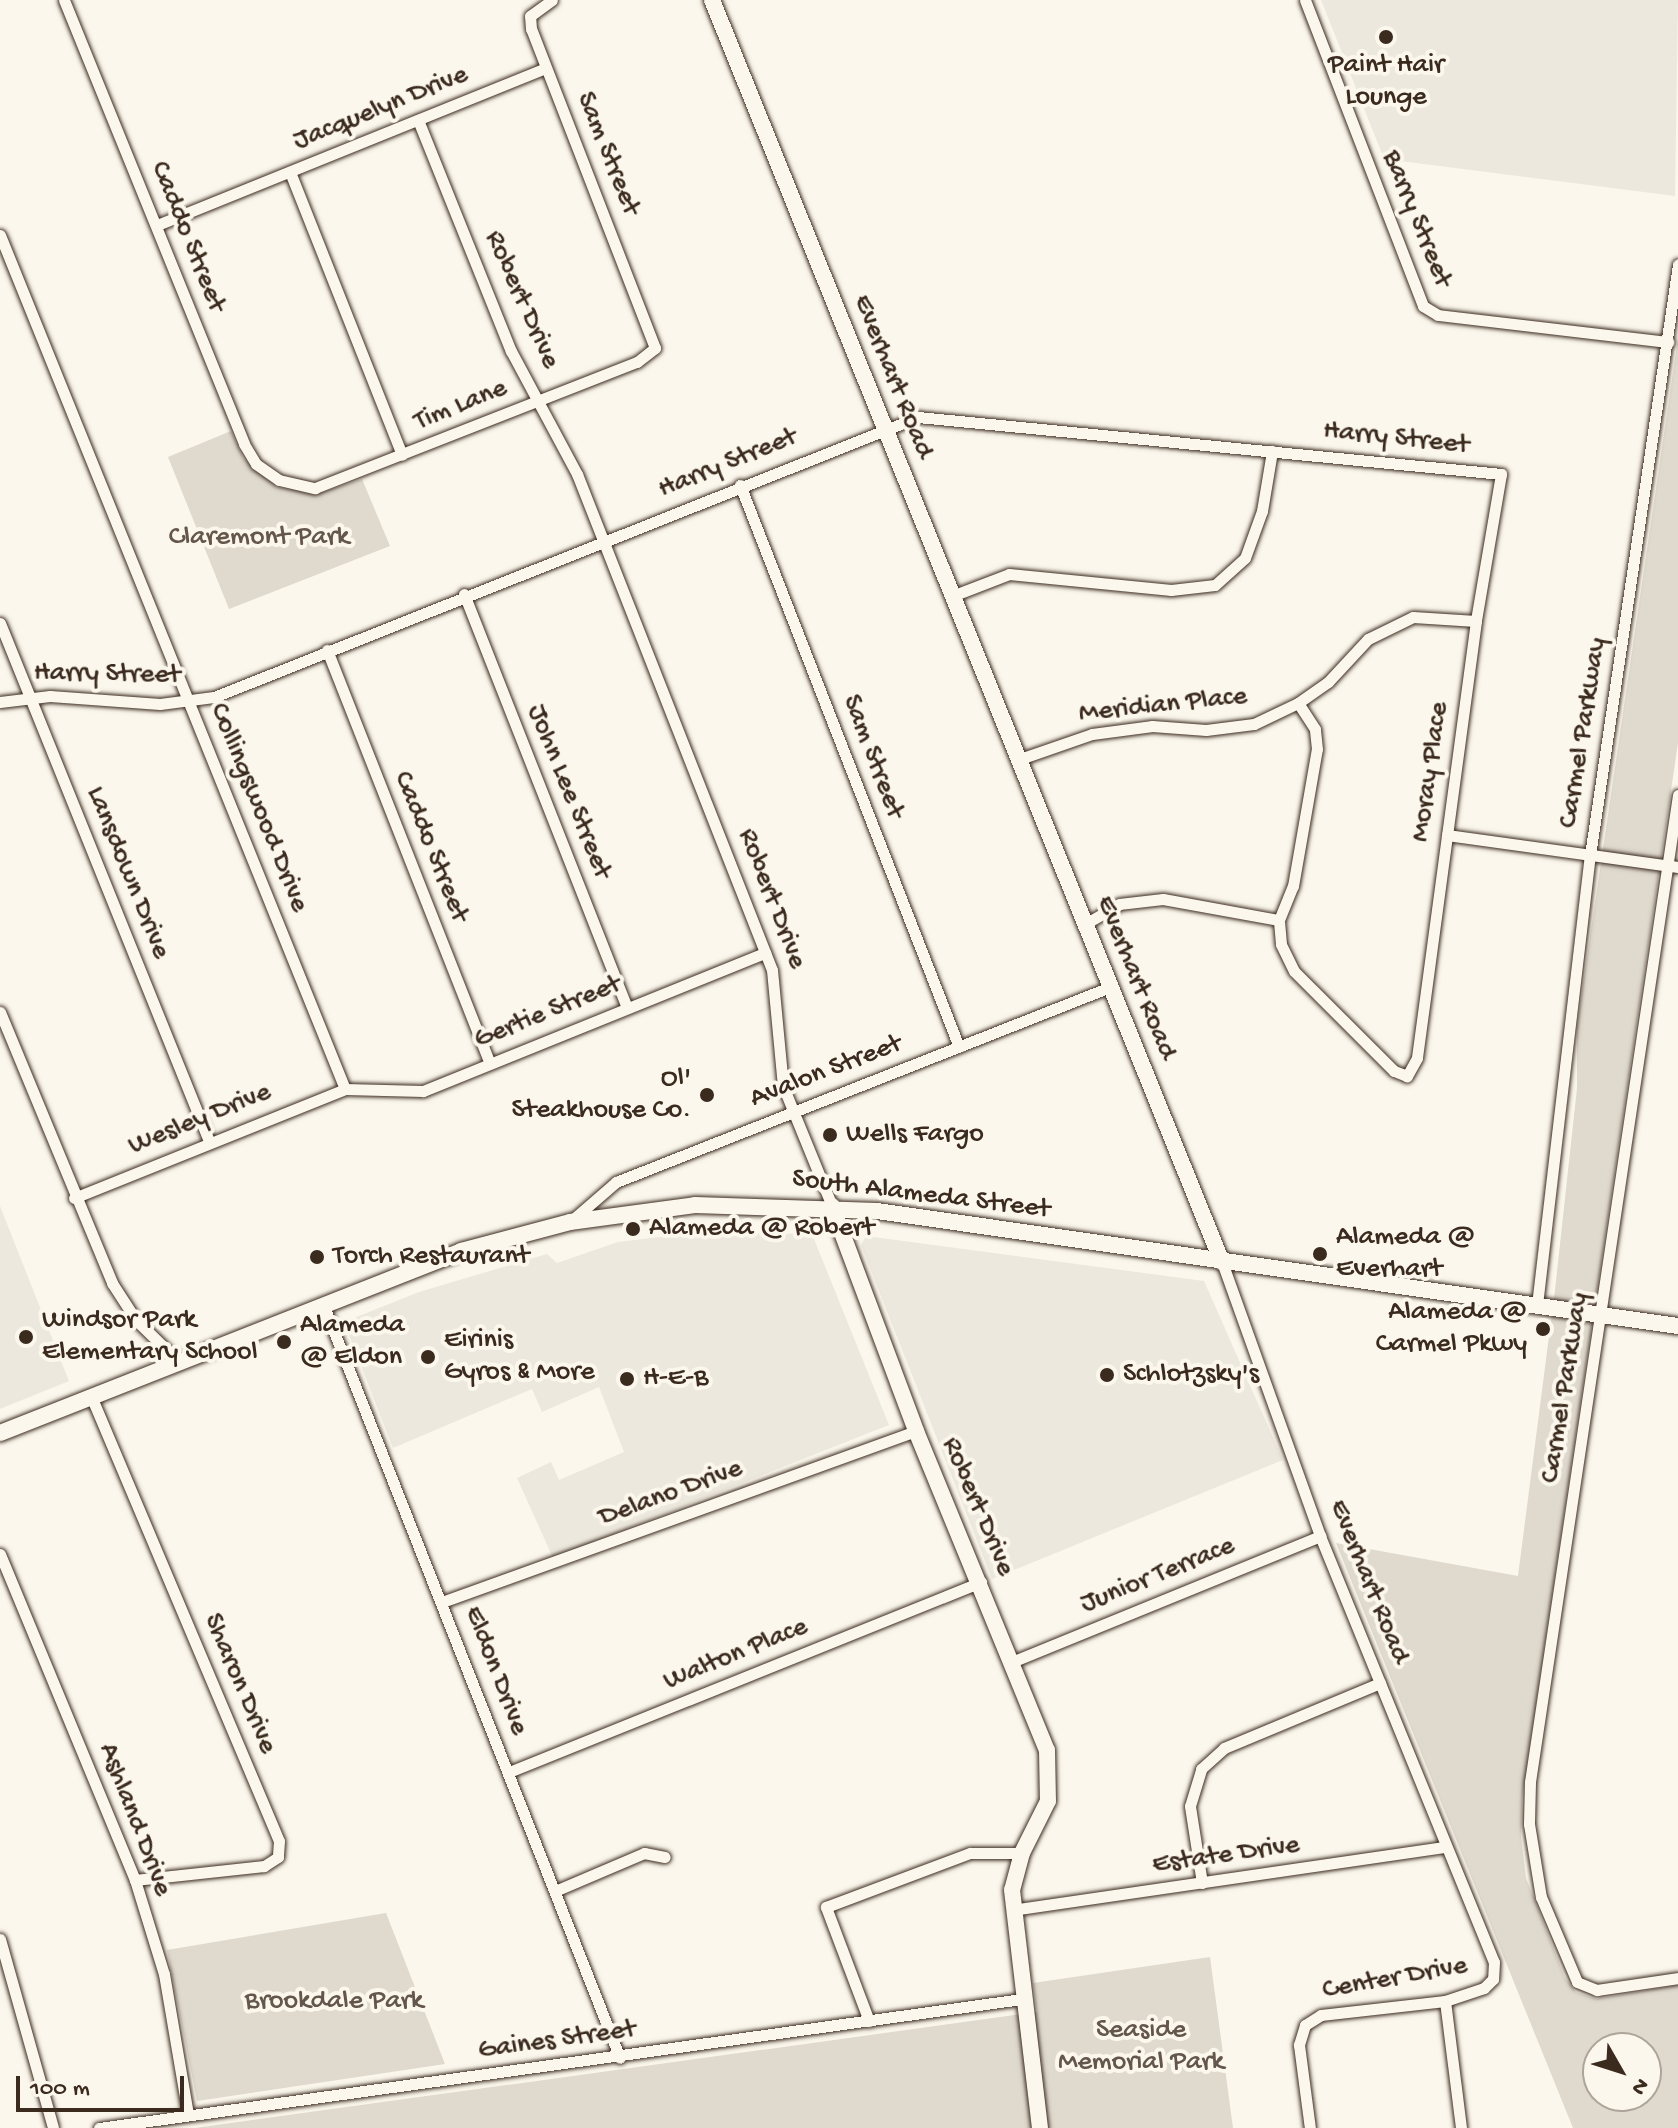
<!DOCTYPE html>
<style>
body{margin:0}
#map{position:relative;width:1678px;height:2128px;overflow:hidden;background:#fbf7ec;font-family:"Gochi Hand",sans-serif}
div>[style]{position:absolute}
.built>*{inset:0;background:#ede8dd}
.green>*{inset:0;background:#dfd9ce}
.roads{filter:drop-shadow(0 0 2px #3b2a1e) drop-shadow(0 0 2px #3b2a1e)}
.street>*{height:11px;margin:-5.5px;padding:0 5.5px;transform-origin:5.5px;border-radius:5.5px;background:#fbf7ec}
.secondary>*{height:16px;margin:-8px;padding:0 8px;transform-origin:8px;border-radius:8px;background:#fbf7ec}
.dots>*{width:22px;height:22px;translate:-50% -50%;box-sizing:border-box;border:4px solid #fbf7ec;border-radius:50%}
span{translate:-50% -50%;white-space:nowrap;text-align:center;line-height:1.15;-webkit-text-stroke:8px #fbf7ec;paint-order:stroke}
.poi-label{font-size:28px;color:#3b2a1e}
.right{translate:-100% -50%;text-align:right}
.left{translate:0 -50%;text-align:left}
.street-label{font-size:28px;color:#3b2a1e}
.park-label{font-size:28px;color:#64564a}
.north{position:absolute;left:1582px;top:2032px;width:80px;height:80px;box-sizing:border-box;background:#fbf7ec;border:2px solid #aea59a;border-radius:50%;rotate:129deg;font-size:22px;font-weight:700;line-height:32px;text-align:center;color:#3b2a1e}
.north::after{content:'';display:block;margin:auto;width:28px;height:36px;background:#3b2a1e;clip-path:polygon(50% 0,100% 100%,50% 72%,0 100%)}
.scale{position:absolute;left:16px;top:2076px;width:168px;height:36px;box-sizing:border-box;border:4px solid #3b2a1e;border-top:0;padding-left:10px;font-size:24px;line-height:28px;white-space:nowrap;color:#3b2a1e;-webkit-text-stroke:6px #fbf7ec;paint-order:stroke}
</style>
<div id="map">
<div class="built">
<div style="clip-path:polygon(1321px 0,1678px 0,1675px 196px,1384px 159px)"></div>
<div style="clip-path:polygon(0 1206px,69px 1381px,0 1409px)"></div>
<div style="clip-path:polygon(701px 1232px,812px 1234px,889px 1425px,553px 1558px,517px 1478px,551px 1462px,559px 1480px,624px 1452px,599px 1387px,542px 1412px,532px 1389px,393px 1448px,344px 1322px,419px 1292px,547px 1254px,557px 1263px,618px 1242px)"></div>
<div style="clip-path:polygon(866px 1236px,1204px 1281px,1283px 1460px,992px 1579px,861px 1245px)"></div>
</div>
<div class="green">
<div style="clip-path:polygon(evenodd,1678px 338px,1678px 743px,1522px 1798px,1521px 1837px,1526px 1878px,1565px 1978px,1576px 1992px,1596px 1999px,1678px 1985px,1678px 2128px,1573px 2128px,1336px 1543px,1518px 1576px,1555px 1290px,1577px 1088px,1577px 1026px,1678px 338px,1598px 2048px,1646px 2048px,1646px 2096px,1598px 2096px,1598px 2048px)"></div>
<div style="clip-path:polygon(231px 431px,243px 458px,276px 487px,318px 494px,362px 479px,390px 546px,229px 609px,168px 457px)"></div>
<div style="clip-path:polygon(386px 1913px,445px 2064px,197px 2101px,167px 1950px)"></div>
<div style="clip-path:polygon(1210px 1957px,1233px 2128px,195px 2128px,1037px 2012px,1033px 1983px)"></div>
</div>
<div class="roads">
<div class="street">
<div style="left:64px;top:0;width:479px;rotate:67.9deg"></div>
<div style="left:244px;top:444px;width:23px;rotate:59deg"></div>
<div style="left:256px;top:464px;width:28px;rotate:35deg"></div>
<div style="left:279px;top:480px;width:37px;rotate:13deg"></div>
<div style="left:315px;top:488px;width:346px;rotate:-21.4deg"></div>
<div style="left:637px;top:362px;width:23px;rotate:-38deg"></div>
<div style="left:655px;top:348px;width:342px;rotate:-111.2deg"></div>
<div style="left:531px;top:29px;width:13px;rotate:-94deg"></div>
<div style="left:530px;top:16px;width:27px;rotate:-36deg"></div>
<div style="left:1305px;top:0;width:328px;rotate:68.9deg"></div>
<div style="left:1423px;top:306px;width:17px;rotate:31deg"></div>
<div style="left:1438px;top:315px;width:232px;rotate:6.7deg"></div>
<div style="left:418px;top:120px;width:249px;rotate:68.1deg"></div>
<div style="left:511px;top:351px;width:140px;rotate:61.8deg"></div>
<div style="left:577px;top:474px;width:533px;rotate:68.54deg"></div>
<div style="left:772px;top:970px;width:117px;rotate:84.6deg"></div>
<div style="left:783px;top:1086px;width:130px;rotate:67.8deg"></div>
<div style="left:290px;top:172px;width:304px;rotate:68.4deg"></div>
<div style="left:157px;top:225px;width:419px;rotate:-22deg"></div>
<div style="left:0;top:235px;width:921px;rotate:68deg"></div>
<div style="left:740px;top:485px;width:603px;rotate:68.71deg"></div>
<div style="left:464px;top:594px;width:444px;rotate:68.5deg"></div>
<div style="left:952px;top:596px;width:61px;rotate:-21.1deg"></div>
<div style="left:1009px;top:574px;width:163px;rotate:5.6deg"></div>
<div style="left:1171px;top:590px;width:44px;rotate:-6.5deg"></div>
<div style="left:1215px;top:585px;width:40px;rotate:-42deg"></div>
<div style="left:1245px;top:558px;width:50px;rotate:-70.1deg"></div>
<div style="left:1262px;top:511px;width:61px;rotate:-80.5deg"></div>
<div style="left:0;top:623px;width:559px;rotate:68.03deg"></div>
<div style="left:327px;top:650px;width:443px;rotate:68.5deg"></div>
<div style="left:0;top:702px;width:50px;rotate:-6.8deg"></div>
<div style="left:50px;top:696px;width:110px;rotate:4.2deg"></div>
<div style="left:160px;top:704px;width:54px;rotate:-7.4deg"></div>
<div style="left:214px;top:697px;width:758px;rotate:-21.69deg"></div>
<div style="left:918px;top:417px;width:586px;rotate:5.58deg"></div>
<div style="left:1501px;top:474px;width:149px;rotate:99.7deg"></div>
<div style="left:1476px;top:621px;width:441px;rotate:97.7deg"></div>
<div style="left:1417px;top:1058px;width:21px;rotate:119deg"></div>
<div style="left:1407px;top:1076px;width:14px;rotate:-159deg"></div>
<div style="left:1394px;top:1071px;width:141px;rotate:-135deg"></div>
<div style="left:1294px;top:971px;width:30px;rotate:-116deg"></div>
<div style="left:1281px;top:944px;width:24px;rotate:-95deg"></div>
<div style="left:1279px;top:920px;width:37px;rotate:-68deg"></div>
<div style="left:1293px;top:886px;width:139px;rotate:-80.1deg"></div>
<div style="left:1317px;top:749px;width:20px;rotate:-96deg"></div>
<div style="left:1315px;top:729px;width:31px;rotate:-123deg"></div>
<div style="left:1017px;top:760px;width:79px;rotate:-19.1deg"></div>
<div style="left:1092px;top:734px;width:61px;rotate:-7.6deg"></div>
<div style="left:1152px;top:726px;width:54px;rotate:4.2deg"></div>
<div style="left:1206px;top:730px;width:48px;rotate:-7.1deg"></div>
<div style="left:1254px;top:724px;width:49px;rotate:-25.5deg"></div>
<div style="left:1298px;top:703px;width:37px;rotate:-35deg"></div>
<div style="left:1328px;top:682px;width:59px;rotate:-47.1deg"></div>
<div style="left:1368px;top:639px;width:50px;rotate:-26.1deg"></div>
<div style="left:1413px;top:617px;width:63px;rotate:3.6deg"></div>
<div style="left:1678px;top:795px;width:998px;rotate:98.53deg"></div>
<div style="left:1530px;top:1782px;width:42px;rotate:91.4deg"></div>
<div style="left:1529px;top:1824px;width:74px;rotate:80.7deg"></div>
<div style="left:1541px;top:1897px;width:92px;rotate:67deg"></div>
<div style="left:1577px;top:1982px;width:22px;rotate:22deg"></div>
<div style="left:1597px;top:1990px;width:82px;rotate:-8.4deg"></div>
<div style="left:1447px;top:835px;width:233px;rotate:7.9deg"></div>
<div style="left:1085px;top:924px;width:39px;rotate:-30deg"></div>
<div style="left:1119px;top:904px;width:44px;rotate:-6.5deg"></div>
<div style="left:1163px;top:899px;width:118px;rotate:10.3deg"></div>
<div style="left:0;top:1012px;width:293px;rotate:67.5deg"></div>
<div style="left:112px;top:1283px;width:44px;rotate:57deg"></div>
<div style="left:136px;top:1320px;width:59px;rotate:44.3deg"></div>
<div style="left:74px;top:1198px;width:292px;rotate:-21.9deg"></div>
<div style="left:345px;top:1089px;width:78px;rotate:1.5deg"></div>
<div style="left:423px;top:1091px;width:369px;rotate:-22deg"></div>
<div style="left:571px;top:1221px;width:60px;rotate:-40.9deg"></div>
<div style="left:616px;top:1182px;width:531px;rotate:-21.54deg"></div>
<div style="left:1222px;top:1262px;width:291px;rotate:70.3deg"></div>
<div style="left:1320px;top:1536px;width:460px;rotate:67.8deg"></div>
<div style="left:1494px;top:1962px;width:17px;rotate:93deg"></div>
<div style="left:1493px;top:1979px;width:13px;rotate:135deg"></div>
<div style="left:1484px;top:1988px;width:41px;rotate:161.6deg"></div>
<div style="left:1445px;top:2001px;width:125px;rotate:173.6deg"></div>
<div style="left:1321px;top:2015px;width:19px;rotate:148deg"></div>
<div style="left:1305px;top:2025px;width:21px;rotate:107deg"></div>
<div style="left:1299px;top:2045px;width:84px;rotate:82.5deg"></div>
<div style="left:323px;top:1304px;width:810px;rotate:68.5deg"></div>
<div style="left:1537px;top:1305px;width:453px;rotate:-83.3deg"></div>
<div style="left:1590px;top:855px;width:597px;rotate:-81.52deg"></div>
<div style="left:91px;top:1396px;width:483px;rotate:67.1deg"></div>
<div style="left:279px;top:1841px;width:16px;rotate:94deg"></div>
<div style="left:278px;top:1857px;width:17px;rotate:147deg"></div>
<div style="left:264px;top:1866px;width:130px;rotate:173.8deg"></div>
<div style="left:0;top:1554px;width:353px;rotate:67.5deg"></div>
<div style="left:135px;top:1880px;width:98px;rotate:72.9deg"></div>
<div style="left:164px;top:1974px;width:143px;rotate:80.3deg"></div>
<div style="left:442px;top:1602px;width:504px;rotate:-19.84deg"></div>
<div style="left:1014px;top:1661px;width:331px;rotate:-22.2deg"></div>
<div style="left:509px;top:1772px;width:509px;rotate:-21.93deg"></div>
<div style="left:1202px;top:1883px;width:78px;rotate:-98.9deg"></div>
<div style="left:1190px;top:1806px;width:39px;rotate:-73deg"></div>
<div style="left:1201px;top:1769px;width:31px;rotate:-42deg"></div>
<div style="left:1224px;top:1748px;width:169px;rotate:-22.6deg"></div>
<div style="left:555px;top:1891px;width:97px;rotate:-23.1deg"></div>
<div style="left:644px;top:1853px;width:21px;rotate:11deg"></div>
<div style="left:1012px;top:1910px;width:438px;rotate:-8.3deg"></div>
<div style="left:0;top:1939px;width:196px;rotate:74.3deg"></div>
<div style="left:1445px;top:2001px;width:128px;rotate:82.8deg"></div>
<div style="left:869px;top:2021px;width:122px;rotate:-110.7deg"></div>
<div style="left:826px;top:1907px;width:154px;rotate:-20.6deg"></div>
<div style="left:970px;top:1853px;width:52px"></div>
<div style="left:99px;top:2128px;width:932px;rotate:-7.96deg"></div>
</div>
<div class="secondary">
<div style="left:712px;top:0;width:1361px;rotate:68deg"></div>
<div style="left:832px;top:1206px;width:240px;rotate:69.5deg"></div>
<div style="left:916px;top:1431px;width:345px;rotate:67.7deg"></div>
<div style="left:1047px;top:1750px;width:51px;rotate:88.9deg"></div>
<div style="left:1048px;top:1801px;width:58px;rotate:116.6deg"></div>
<div style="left:1022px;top:1853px;width:38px;rotate:105deg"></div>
<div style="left:1012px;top:1890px;width:240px;rotate:83.3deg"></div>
<div style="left:0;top:1433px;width:496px;rotate:-21.5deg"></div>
<div style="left:461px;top:1251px;width:113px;rotate:-14.9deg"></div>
<div style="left:570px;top:1222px;width:126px;rotate:-7.7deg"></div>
<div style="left:695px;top:1205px;width:182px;rotate:1.9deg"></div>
<div style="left:877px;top:1211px;width:809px;rotate:8.17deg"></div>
</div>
</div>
<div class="dots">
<div style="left:1386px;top:37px;background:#3b2a1e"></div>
<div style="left:707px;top:1095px;background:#3b2a1e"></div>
<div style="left:830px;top:1135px;background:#3b2a1e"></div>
<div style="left:633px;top:1229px;background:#3b2a1e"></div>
<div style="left:1320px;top:1254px;background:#3b2a1e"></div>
<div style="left:317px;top:1257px;background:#3b2a1e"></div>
<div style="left:1543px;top:1329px;background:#3b2a1e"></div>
<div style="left:26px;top:1337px;background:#3b2a1e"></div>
<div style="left:284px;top:1342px;background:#3b2a1e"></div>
<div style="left:428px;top:1357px;background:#3b2a1e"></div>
<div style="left:1107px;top:1375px;background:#3b2a1e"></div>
<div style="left:627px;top:1379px;background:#3b2a1e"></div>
</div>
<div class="poi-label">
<span style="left:1386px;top:82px">Paint Hair<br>Lounge</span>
<span class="right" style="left:691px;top:1095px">Ol'<br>Steakhouse Co.</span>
<span class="left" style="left:846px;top:1135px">Wells Fargo</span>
<span class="left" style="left:649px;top:1229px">Alameda @ Robert</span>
<span class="left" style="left:1336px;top:1254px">Alameda @<br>Everhart</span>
<span class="left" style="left:333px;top:1257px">Torch Restaurant</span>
<span class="right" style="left:1527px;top:1329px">Alameda @<br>Carmel Pkwy</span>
<span class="left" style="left:42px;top:1337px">Windsor Park<br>Elementary School</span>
<span class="left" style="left:300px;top:1342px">Alameda<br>@ Eldon</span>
<span class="left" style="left:444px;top:1357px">Eirinis<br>Gyros &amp; More</span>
<span class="left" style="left:1123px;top:1375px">Schlotzsky's</span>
<span class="left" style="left:643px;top:1379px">H-E-B</span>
</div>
<div class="street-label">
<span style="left:381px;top:109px;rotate:-22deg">Jacquelyn Drive</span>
<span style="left:607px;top:154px;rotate:68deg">Sam Street</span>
<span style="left:1416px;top:219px;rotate:68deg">Barry Street</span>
<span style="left:187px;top:237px;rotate:68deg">Caddo Street</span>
<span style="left:521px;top:300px;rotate:66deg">Robert Drive</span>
<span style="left:892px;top:377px;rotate:68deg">Everhart Road</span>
<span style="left:461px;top:406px;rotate:-22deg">Tim Lane</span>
<span style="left:1396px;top:439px;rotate:6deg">Harry Street</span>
<span style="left:728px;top:464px;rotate:-22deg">Harry Street</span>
<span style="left:107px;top:675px;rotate:1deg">Harry Street</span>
<span style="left:1163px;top:706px;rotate:-6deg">Meridian Place</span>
<span style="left:1584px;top:733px;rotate:-81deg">Carmel Parkway</span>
<span style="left:872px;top:757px;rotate:69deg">Sam Street</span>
<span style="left:1431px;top:772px;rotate:-82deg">Moray Place</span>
<span style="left:568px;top:792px;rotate:68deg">John Lee Street</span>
<span style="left:258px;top:808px;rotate:68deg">Collingswood Drive</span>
<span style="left:430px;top:847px;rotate:68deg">Caddo Street</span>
<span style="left:127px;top:873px;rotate:68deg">Lansdown Drive</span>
<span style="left:771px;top:899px;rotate:69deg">Robert Drive</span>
<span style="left:1135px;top:978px;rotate:68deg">Everhart Road</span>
<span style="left:548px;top:1013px;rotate:-22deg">Gertie Street</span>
<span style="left:826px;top:1072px;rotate:-21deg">Avalon Street</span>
<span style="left:200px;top:1120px;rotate:-22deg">Wesley Drive</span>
<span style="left:921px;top:1195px;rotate:7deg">South Alameda Street</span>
<span style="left:1566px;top:1388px;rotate:-81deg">Carmel Parkway</span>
<span style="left:671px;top:1494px;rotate:-20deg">Delano Drive</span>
<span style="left:977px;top:1507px;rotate:67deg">Robert Drive</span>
<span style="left:1158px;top:1576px;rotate:-22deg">Junior Terrace</span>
<span style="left:1368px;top:1582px;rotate:68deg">Everhart Road</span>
<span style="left:736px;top:1655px;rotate:-22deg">Walton Place</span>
<span style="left:495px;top:1671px;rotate:69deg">Eldon Drive</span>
<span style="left:239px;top:1684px;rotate:67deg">Sharon Drive</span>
<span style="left:134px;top:1820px;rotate:69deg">Ashland Drive</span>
<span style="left:1226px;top:1856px;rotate:-8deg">Estate Drive</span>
<span style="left:1395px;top:1979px;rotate:-10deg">Center Drive</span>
<span style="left:557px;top:2041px;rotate:-8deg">Gaines Street</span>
</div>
<div class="park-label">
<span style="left:259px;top:538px">Claremont Park</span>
<span style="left:334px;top:2002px">Brookdale Park</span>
<span style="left:1141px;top:2047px">Seaside<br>Memorial Park</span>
</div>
<div class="north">N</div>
<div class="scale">100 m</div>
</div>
